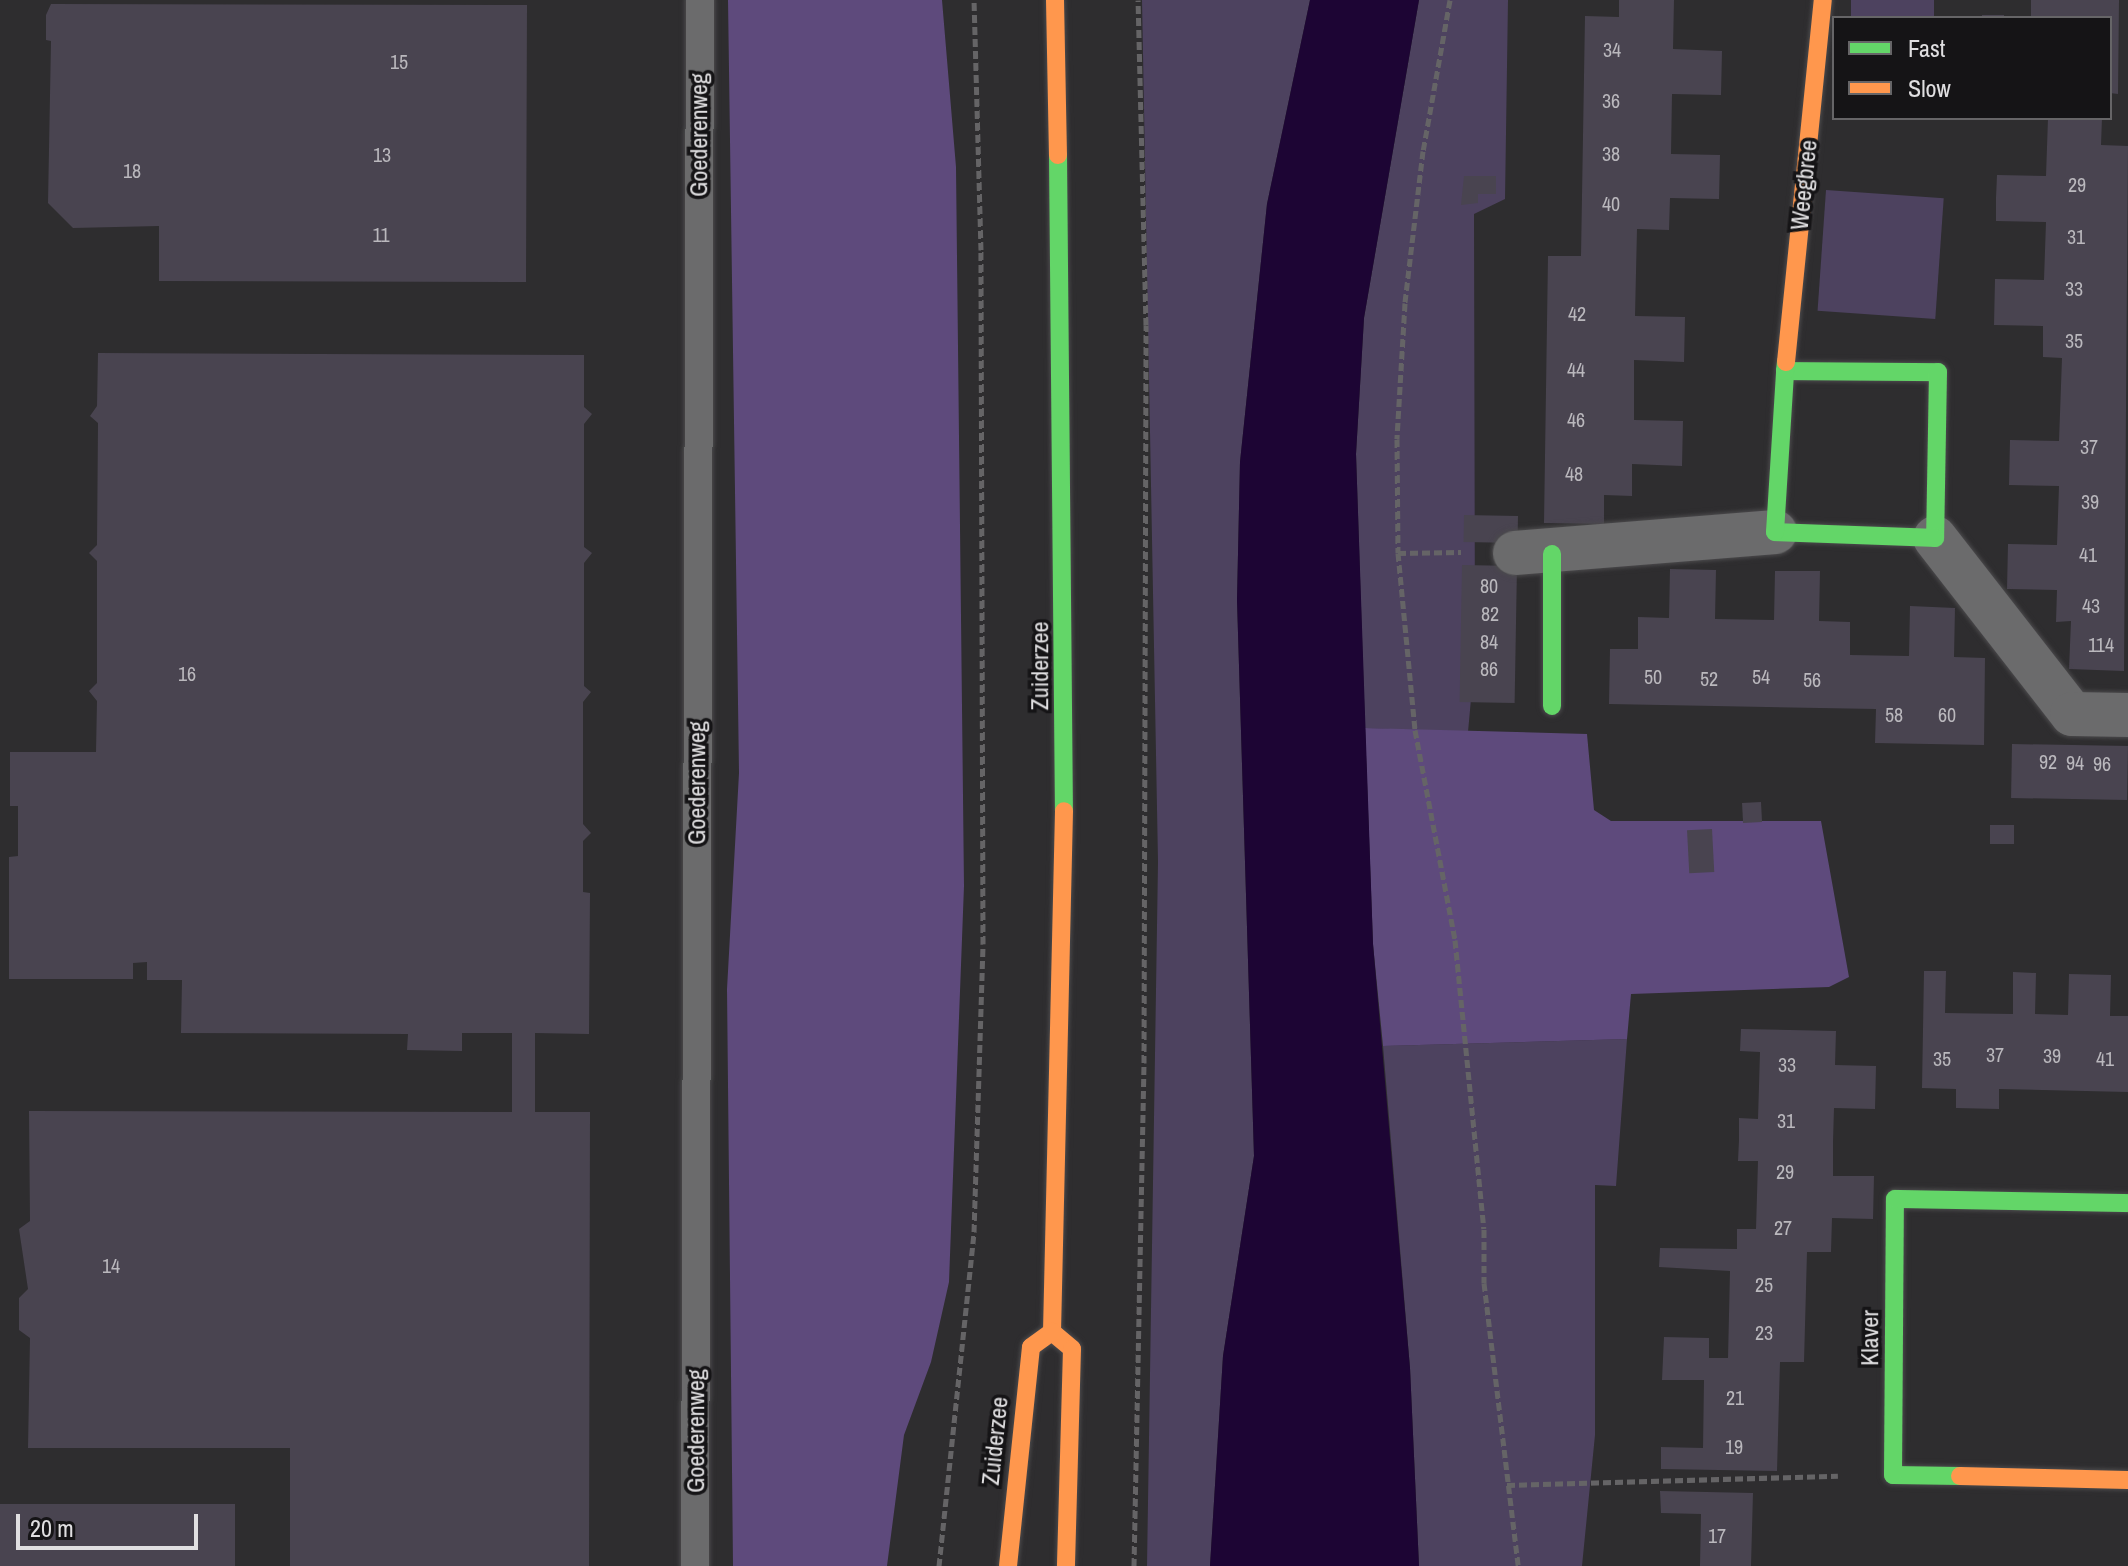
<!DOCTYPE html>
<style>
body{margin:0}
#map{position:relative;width:2128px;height:1566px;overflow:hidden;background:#2e2d2f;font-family:"Archivo Narrow",sans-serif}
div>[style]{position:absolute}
.green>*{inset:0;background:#4d425f;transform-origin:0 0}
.forest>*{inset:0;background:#5e4a7c}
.water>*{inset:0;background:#1d0534}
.building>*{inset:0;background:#494450;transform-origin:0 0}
.path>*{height:5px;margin-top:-2.5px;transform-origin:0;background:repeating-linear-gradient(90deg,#656466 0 8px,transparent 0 12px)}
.roads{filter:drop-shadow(0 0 2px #4b4a4c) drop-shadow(0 0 2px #4b4a4c)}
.lane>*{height:28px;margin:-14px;padding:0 14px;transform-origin:14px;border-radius:14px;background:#6b6b6c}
.street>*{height:44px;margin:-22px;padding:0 22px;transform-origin:22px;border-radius:22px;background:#6b6b6c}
.fast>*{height:18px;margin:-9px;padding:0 9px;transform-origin:9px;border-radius:9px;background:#63d668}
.slow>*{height:18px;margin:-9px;padding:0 9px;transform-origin:9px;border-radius:9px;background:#ff974d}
span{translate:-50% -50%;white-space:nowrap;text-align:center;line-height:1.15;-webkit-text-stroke:7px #151416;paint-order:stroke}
.number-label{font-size:20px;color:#bab8bd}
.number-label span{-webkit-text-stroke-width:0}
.street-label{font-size:24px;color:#e0dfe1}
.legend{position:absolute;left:1832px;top:16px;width:280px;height:104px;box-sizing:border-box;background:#151416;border:2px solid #666567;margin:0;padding:10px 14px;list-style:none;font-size:24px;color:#e0dfe1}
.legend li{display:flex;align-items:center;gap:16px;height:40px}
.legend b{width:40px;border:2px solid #666567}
.scale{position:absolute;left:16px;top:1514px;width:182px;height:36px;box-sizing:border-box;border:4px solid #e0dfe1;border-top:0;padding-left:10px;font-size:24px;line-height:28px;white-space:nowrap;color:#e0dfe1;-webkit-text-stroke:6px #151416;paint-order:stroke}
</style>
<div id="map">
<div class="green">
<div style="clip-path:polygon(1142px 0,1310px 0,1267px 204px,1240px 462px,1237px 600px,1254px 1156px,1223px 1356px,1210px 1566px,1147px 1566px,1158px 862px)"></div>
<div style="clip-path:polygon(1419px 0,1508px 0,1505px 199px,1474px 214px,1475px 655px,1468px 732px,1365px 728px,1356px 454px,1364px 318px)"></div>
<div style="left:1851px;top:0;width:83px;height:18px"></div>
<div style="left:1826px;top:190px;width:118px;height:121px;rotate:4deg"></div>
<div style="clip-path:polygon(1627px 1039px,1616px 1186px,1595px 1185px,1595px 1435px,1582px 1566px,1419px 1566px,1410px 1368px,1383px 1046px)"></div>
</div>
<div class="forest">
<div style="clip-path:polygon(728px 0,942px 0,956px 167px,964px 886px,949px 1282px,931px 1362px,904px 1435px,887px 1566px,733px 1566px,727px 989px,739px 773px)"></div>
<div style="clip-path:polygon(1365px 728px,1587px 734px,1594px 810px,1611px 821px,1821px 821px,1849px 977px,1829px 987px,1631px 994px,1627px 1039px,1383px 1046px,1373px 944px)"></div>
</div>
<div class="water">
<div style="clip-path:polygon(1310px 0,1419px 0,1364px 318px,1356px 454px,1373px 944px,1410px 1368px,1419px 1566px,1210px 1566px,1223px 1356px,1254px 1156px,1237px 600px,1240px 462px,1267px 204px)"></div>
</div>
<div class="building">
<div style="clip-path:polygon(1619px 0,1674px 0,1673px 49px,1722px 51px,1721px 95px,1672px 94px,1671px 154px,1720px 155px,1719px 199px,1670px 198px,1669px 230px,1637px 229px,1635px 316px,1685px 317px,1684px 362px,1634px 360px,1634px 420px,1683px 421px,1682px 466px,1632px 464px,1632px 496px,1604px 495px,1604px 524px,1544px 523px,1548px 256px,1581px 256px,1585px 16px,1619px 17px)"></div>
<div style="clip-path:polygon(2031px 0,2119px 0,2118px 94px,2110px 93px,2110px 18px,2031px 18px)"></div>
<div style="clip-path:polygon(51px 4px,527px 5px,526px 282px,159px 281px,159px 226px,73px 228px,48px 203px,51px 41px,46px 40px,46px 15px)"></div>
<div style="left:1982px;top:15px;width:22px;height:3px"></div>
<div style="clip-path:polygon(2048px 118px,2102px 118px,2101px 145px,2128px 146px,2124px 671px,2069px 669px,2071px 621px,2056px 622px,2057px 590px,2007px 589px,2008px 544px,2057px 545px,2059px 486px,2009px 485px,2010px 440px,2059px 441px,2062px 358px,2043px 357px,2043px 326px,1994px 325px,1995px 279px,2044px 280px,2046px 222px,1996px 221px,1996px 198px,1997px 175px,2046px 176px)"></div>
<div style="clip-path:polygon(1464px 176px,1496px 176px,1496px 194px,1478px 194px,1478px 203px,1461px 205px)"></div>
<div style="clip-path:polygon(98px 353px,584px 355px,584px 407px,592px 414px,584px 424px,584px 547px,592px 553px,584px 563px,584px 686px,591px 692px,583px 702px,583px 824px,591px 833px,583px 841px,583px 892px,590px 893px,589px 1034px,535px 1033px,535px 1112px,590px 1112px,589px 1566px,290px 1566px,290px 1448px,28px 1448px,30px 1338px,19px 1330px,19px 1298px,28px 1289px,19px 1229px,30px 1221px,29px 1111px,512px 1112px,512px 1033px,462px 1033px,462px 1051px,407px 1050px,408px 1034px,181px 1033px,182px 980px,147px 980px,147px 962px,133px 963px,133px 979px,9px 979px,9px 857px,18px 856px,18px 806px,10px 806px,10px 752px,96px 752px,97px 701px,89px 691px,97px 683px,97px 561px,89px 553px,97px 545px,98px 423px,90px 416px,97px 406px)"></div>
<div style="left:1464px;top:515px;width:54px;height:27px;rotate:1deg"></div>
<div style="left:1462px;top:565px;width:55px;height:137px;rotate:1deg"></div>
<div style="clip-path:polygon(1670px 569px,1716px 570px,1715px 619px,1774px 620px,1775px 571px,1820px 571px,1819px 621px,1850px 622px,1850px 655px,1909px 656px,1910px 606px,1955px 608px,1954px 657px,1985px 658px,1984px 745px,1875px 743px,1876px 709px,1609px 704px,1610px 649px,1638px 649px,1638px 617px,1669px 618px)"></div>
<div style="left:2012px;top:744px;width:116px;height:54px;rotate:1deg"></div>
<div style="left:1761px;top:802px;width:20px;height:19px;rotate:87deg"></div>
<div style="left:1990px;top:825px;width:24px;height:19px"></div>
<div style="left:1712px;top:829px;width:43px;height:25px;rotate:87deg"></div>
<div style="clip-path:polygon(1924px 971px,1946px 971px,1945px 1013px,2013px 1014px,2013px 972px,2036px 973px,2035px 1014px,2068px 1015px,2069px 974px,2111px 975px,2110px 1016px,2128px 1016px,2128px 1092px,1999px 1089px,1999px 1109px,1956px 1108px,1956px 1089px,1922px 1088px)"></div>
<div style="clip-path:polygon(1741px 1029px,1836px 1031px,1835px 1065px,1876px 1066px,1875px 1109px,1834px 1108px,1833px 1142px,1833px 1176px,1874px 1176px,1873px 1219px,1832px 1218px,1831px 1252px,1807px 1252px,1804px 1362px,1780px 1362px,1777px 1471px,1661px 1469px,1661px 1447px,1703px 1448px,1704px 1380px,1662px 1380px,1664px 1337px,1709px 1338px,1709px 1358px,1728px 1358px,1730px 1271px,1659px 1267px,1660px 1248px,1737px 1249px,1737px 1229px,1756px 1229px,1758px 1161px,1738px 1161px,1739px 1140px,1739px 1118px,1758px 1119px,1760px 1052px,1740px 1051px)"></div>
<div style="clip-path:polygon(1660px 1491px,1753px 1493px,1751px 1566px,1700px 1566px,1701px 1514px,1661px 1513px)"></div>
<div style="left:0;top:1504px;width:235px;height:62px"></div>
</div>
<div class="path">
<div style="left:1450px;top:0;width:153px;rotate:100.1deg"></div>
<div style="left:1423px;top:151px;width:153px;rotate:96.8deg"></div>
<div style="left:1405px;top:303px;width:136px;rotate:93.4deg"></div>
<div style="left:1397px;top:439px;width:114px;rotate:89.5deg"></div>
<div style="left:1398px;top:553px;width:178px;rotate:84.5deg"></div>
<div style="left:1415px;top:730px;width:214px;rotate:79.2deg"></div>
<div style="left:1455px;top:940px;width:290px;rotate:84.3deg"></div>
<div style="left:1484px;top:1229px;width:54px;rotate:90deg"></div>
<div style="left:1484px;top:1283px;width:285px;rotate:83.1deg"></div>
<div style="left:1398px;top:553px;width:63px;rotate:-0.9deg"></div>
<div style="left:1507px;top:1485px;width:331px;rotate:-1.6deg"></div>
<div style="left:939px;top:1566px;width:336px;rotate:-84deg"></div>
<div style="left:974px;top:1232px;width:288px;rotate:-88.2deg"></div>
<div style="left:983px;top:944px;width:694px;rotate:-90.17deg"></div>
<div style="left:981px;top:250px;width:250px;rotate:-91.6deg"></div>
<div style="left:1134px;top:1566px;width:503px;rotate:-88.86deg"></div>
<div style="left:1144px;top:1063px;width:738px;rotate:-89.84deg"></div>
<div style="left:1146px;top:325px;width:325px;rotate:-91.4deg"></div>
</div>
<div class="roads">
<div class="lane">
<div style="left:695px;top:1566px;width:1566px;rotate:-89.82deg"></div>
</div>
<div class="street">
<div style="left:1935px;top:538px;width:223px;rotate:52.1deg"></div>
<div style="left:2072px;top:714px;width:56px;rotate:1deg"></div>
<div style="left:1515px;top:553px;width:261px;rotate:-4.6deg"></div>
</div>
<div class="fast">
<div style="left:1058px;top:155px;width:656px;rotate:89.48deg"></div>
<div style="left:1785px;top:371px;width:153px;rotate:0.4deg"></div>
<div style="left:1938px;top:372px;width:166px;rotate:91deg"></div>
<div style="left:1935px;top:538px;width:160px;rotate:-177.9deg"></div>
<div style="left:1775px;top:532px;width:161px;rotate:-86.4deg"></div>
<div style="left:1785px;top:371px;width:9px;rotate:-84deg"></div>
<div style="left:1552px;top:554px;width:152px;rotate:90deg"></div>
<div style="left:1960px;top:1476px;width:67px;rotate:-179.1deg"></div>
<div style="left:1893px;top:1475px;width:276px;rotate:-89.6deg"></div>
<div style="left:1895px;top:1199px;width:233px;rotate:1deg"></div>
</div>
<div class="slow">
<div style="left:1055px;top:0;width:155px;rotate:88.9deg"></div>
<div style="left:1786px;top:362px;width:364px;rotate:-84.2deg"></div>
<div style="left:1052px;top:1332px;width:521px;rotate:-88.68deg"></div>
<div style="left:1052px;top:1332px;width:26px;rotate:40deg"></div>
<div style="left:1072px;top:1349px;width:217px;rotate:91.6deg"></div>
<div style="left:1960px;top:1476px;width:168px;rotate:1.4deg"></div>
<div style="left:1008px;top:1566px;width:220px;rotate:-84deg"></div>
<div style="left:1031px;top:1347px;width:26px;rotate:-36deg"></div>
</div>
</div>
<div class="number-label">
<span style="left:1612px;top:49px">34</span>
<span style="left:399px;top:61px">15</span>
<span style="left:1611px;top:100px">36</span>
<span style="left:1611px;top:153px">38</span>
<span style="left:382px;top:154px">13</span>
<span style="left:132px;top:170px">18</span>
<span style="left:2077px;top:184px">29</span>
<span style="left:1611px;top:203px">40</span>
<span style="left:381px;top:234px">11</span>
<span style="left:2076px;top:236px">31</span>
<span style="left:2074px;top:288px">33</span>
<span style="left:1577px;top:313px">42</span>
<span style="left:2074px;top:340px">35</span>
<span style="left:1576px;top:369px">44</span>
<span style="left:1576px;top:419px">46</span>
<span style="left:2089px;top:446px">37</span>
<span style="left:1574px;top:473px">48</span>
<span style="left:2090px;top:501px">39</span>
<span style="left:2088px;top:554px">41</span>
<span style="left:1489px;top:585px">80</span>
<span style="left:2091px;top:605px">43</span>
<span style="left:1490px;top:613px">82</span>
<span style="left:1489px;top:641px">84</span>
<span style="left:2101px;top:644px">114</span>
<span style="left:1489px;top:668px">86</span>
<span style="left:187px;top:673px">16</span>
<span style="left:1653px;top:676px">50</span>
<span style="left:1761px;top:676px">54</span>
<span style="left:1709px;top:678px">52</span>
<span style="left:1812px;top:679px">56</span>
<span style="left:1894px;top:714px">58</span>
<span style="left:1947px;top:714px">60</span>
<span style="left:2048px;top:761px">92</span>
<span style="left:2075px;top:762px">94</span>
<span style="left:2102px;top:763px">96</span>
<span style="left:1995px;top:1054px">37</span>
<span style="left:2052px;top:1055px">39</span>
<span style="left:1942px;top:1058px">35</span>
<span style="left:2105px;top:1058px">41</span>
<span style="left:1787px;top:1064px">33</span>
<span style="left:1786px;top:1120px">31</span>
<span style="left:1785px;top:1171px">29</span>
<span style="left:1783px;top:1227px">27</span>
<span style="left:111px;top:1265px">14</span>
<span style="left:1764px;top:1284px">25</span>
<span style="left:1764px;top:1332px">23</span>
<span style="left:1735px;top:1397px">21</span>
<span style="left:1734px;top:1446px">19</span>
<span style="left:1717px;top:1535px">17</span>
</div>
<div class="street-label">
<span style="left:699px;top:135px;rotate:-90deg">Goederenweg</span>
<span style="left:1804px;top:185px;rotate:-84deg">Weegbree</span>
<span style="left:1040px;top:666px;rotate:-90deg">Zuiderzee</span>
<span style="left:697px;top:783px;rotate:-90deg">Goederenweg</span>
<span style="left:1870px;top:1338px;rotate:-90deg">Klaver</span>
<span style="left:696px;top:1431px;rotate:-90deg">Goederenweg</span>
<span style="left:995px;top:1441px;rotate:-84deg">Zuiderzee</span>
</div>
<ul class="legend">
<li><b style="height:10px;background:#63d668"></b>Fast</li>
<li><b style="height:10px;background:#ff974d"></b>Slow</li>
</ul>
<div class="scale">20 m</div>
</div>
